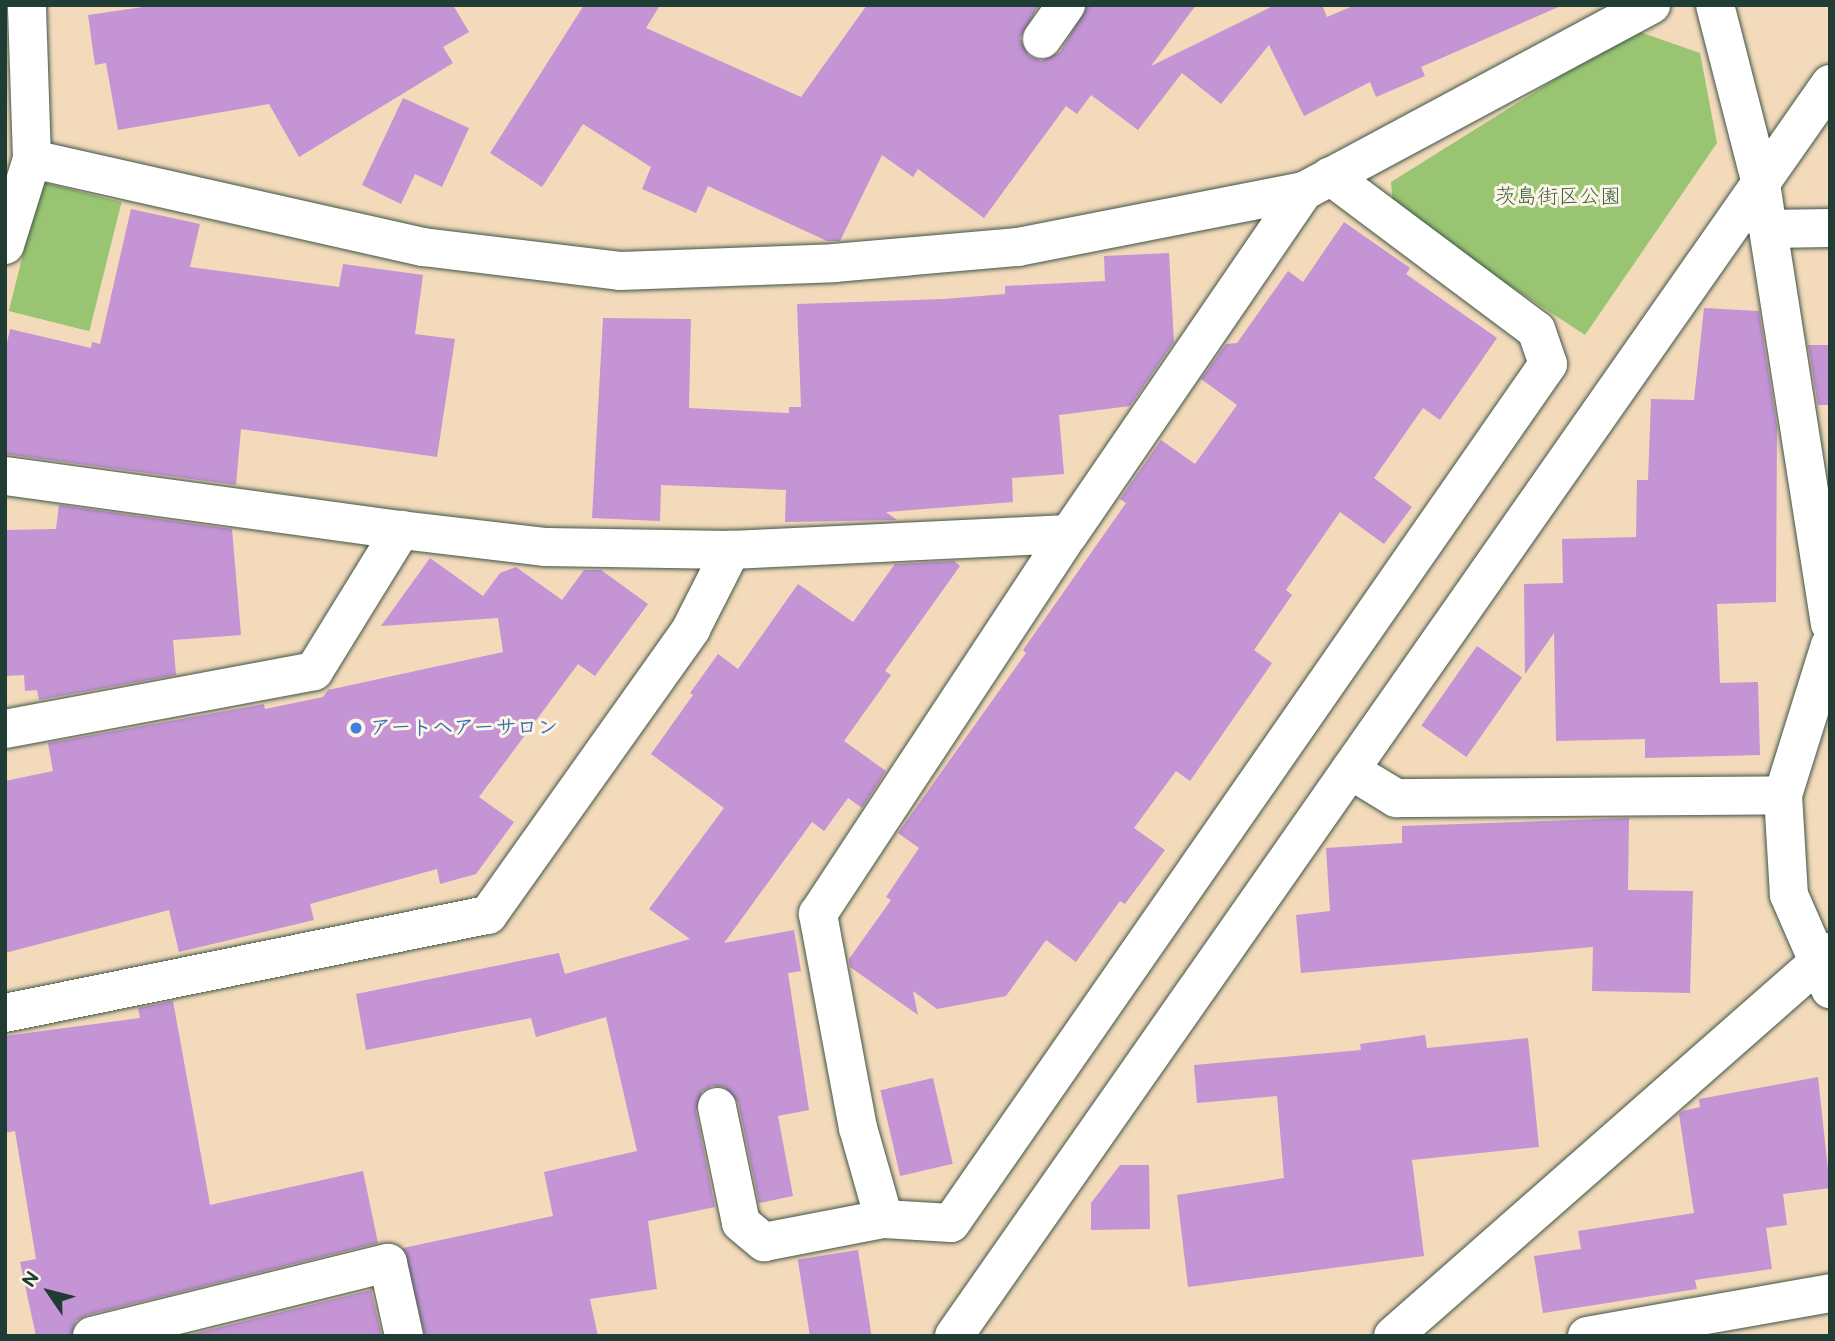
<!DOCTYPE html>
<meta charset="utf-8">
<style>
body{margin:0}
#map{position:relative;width:1835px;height:1341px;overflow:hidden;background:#f3daba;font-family:"Balsamiq Sans","Klee One",sans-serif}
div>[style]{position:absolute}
.green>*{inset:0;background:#99c572;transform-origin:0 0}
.building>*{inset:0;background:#c494d4;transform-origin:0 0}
.roads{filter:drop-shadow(0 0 2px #3f5548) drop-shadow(0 0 2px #3f5548)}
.street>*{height:38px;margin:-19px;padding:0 19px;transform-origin:19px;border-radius:19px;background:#fff}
.secondary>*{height:38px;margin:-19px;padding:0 19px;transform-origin:19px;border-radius:19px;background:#fff}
.dots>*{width:19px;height:19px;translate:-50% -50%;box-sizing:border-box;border:4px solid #fcf5e5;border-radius:50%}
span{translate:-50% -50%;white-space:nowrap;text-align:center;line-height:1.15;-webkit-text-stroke:6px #fcf5e5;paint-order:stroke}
.park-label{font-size:21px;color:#3e5f44}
.shop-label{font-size:21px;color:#366cbe;font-weight:700}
.left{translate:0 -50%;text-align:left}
.frame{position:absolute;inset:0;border:7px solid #1f3d34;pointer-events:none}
.north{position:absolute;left:14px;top:1257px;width:70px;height:70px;-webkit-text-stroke:5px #fcf5e5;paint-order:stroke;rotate:305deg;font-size:19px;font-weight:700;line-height:28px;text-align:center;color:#1f3d34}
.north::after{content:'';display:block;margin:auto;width:24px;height:32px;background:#1f3d34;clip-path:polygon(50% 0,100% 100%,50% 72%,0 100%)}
</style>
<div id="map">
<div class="green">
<div style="clip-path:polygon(1634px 30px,1700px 53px,1717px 143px,1585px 335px,1393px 209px,1391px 182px)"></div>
<div style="left:41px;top:182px;width:83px;height:133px;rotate:14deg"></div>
</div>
<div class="building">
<div style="clip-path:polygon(157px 5px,453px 5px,469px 32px,443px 47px,453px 63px,299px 157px,269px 104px,118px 130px,106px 63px,95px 65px,88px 15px)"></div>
<div style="clip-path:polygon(584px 5px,660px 5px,646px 28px,801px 97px,867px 5px,1039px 5px,1020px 38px,1029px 56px,1041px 61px,1060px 52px,1088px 5px,1196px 5px,1151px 66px,1275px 5px,1322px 5px,1327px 17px,1355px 5px,1563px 5px,1421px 67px,1425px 76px,1376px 97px,1370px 82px,1304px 116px,1269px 45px,1221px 104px,1182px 73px,1138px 130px,1091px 95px,1077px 114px,1066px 106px,984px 218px,918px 169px,913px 177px,882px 155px,840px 241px,827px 241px,708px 186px,696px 213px,642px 189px,651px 167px,583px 124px,542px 187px,490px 153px)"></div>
<div style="clip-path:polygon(403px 98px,469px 128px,442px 187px,415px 174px,401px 204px,362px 185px)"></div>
<div style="clip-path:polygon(131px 209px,200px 224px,190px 267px,339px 287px,343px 264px,423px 275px,415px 334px,455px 339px,437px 457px,241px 429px,236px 485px,5px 454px,5px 352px,10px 329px,91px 348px,92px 342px,100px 344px)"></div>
<div style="clip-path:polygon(1344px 222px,1410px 268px,1406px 274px,1497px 338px,1440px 420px,1423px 408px,1374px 478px,1412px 507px,1384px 544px,1340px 512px,1286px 590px,1292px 595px,1254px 650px,1272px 663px,1190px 781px,1176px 771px,1134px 828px,1165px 850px,1125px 904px,1120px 901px,1076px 962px,1046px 940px,1006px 996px,937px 1009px,913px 991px,918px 1015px,850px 967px,849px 959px,891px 900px,886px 897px,919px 848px,898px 833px,1026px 653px,1023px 650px,1126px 503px,1120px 499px,1161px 440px,1195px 464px,1237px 405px,1201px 379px,1226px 344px,1237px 343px,1288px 271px,1303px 282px)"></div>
<div style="clip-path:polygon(1169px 253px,1174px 342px,1130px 406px,1059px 415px,1064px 474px,1012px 478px,1013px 502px,886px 512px,897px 520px,785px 522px,786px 490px,661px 485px,660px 521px,592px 518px,603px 318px,691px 319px,689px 408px,789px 413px,789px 407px,801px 407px,797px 304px,944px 299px,1005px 294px,1005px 286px,1105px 281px,1104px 256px)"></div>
<div style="clip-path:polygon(1704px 308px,1759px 311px,1777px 426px,1776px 602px,1717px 604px,1720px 683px,1758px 682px,1760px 755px,1645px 758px,1645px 739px,1556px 741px,1554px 633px,1525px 674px,1524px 584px,1563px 583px,1562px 539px,1636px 537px,1637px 480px,1648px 480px,1651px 399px,1694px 400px)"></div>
<div style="clip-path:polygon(1808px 345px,1830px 345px,1830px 405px,1818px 405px)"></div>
<div style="clip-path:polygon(59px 505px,232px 529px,241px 635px,173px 640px,176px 675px,39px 700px,37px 690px,25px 691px,24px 675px,5px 676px,5px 530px,56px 529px)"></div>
<div style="clip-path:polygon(430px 558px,483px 596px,500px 573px,516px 567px,562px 600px,584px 570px,601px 570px,648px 604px,595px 676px,578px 664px,479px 797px,514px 822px,476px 874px,440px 884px,437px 869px,310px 904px,314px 920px,179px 952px,169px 910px,5px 953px,5px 781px,53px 771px,48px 743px,264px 704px,265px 709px,323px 697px,328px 690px,503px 652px,498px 618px,381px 626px)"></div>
<div style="clip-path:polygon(954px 561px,960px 566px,885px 671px,891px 675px,844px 741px,886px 771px,862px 808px,848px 798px,824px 831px,812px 822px,724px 943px,794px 930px,801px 971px,788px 973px,809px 1110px,778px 1116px,793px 1196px,759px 1203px,738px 1102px,724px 1087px,712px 1086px,702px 1091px,696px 1111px,715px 1207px,648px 1221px,657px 1289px,590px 1299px,598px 1336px,425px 1336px,403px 1248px,553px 1216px,544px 1172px,637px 1151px,606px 1017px,536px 1037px,531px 1018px,366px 1050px,356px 994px,559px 953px,565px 974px,690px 939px,649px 909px,724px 808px,651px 754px,693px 695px,690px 693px,718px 654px,738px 669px,798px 584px,853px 622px,895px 564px)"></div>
<div style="left:1477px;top:646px;width:55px;height:97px;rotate:35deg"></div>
<div style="clip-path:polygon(1629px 818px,1628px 890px,1693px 891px,1690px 993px,1592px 991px,1593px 947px,1301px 973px,1296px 915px,1330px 911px,1326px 848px,1402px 843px,1402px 826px)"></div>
<div style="clip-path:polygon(173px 1001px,210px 1205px,363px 1171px,378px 1243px,87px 1315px,76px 1321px,71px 1336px,36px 1336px,20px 1262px,36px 1259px,15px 1131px,5px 1133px,5px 1036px,140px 1018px,138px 1008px)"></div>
<div style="clip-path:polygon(1425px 1035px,1427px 1048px,1528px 1038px,1539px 1147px,1412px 1160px,1424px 1256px,1188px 1287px,1177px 1195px,1284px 1178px,1277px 1096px,1197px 1103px,1194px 1065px,1361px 1050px,1360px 1044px)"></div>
<div style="clip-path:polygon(1818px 1077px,1830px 1188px,1783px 1194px,1787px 1225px,1766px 1228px,1772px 1269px,1695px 1280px,1697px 1289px,1543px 1313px,1534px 1256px,1581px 1249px,1578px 1231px,1694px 1213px,1679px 1114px,1683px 1111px,1700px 1107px,1699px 1099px)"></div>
<div style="left:933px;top:1078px;width:88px;height:54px;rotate:77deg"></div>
<div style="clip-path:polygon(1120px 1165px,1149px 1165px,1150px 1229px,1091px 1230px,1091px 1203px)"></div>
<div style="left:858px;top:1250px;width:87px;height:61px;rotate:81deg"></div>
<div style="clip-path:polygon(371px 1290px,382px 1336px,184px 1336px)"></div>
</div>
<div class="roads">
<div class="street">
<div style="left:1715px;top:5px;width:185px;rotate:75.6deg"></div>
<div style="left:1761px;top:184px;width:445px;rotate:81.1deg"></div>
<div style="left:1042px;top:39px;width:42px;rotate:-54.8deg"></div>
<div style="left:32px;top:159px;width:401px;rotate:12.7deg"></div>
<div style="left:423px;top:247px;width:198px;rotate:6.9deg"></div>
<div style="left:620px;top:271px;width:214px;rotate:-2.1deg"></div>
<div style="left:834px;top:263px;width:185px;rotate:-5deg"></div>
<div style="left:1018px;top:247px;width:291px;rotate:-11.1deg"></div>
<div style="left:1304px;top:191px;width:394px;rotate:-28.2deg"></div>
<div style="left:1768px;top:229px;width:62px;rotate:-0.9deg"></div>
<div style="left:5px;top:245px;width:90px;rotate:-72.6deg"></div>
<div style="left:32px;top:159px;width:154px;rotate:-91.9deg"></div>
<div style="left:5px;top:476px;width:400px;rotate:7.8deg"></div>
<div style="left:1830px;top:645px;width:157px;rotate:107.4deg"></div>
<div style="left:1783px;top:795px;width:100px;rotate:86.6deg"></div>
<div style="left:1789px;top:895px;width:103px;rotate:66.4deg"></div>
<div style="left:5px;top:729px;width:314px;rotate:-10.6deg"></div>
<div style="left:314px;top:671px;width:166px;rotate:-58.3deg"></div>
<div style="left:401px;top:530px;width:146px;rotate:6.7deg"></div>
<div style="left:546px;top:547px;width:185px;rotate:0.9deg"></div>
<div style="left:731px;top:550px;width:338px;rotate:-2.7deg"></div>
<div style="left:1350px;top:770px;width:54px;rotate:31.3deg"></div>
<div style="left:1396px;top:798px;width:387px;rotate:-0.4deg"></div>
<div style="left:5px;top:1013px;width:493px;rotate:-11.5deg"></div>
<div style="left:488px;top:915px;width:351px;rotate:-54.6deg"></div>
<div style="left:691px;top:629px;width:89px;rotate:-63.1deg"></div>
<div style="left:717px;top:1107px;width:118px;rotate:78.3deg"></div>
<div style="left:741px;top:1223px;width:30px;rotate:40deg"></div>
<div style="left:764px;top:1242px;width:122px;rotate:-10.9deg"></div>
<div style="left:884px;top:1219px;width:95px;rotate:-105.9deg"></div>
<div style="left:858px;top:1128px;width:218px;rotate:-100.6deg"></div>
<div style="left:818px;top:914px;width:455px;rotate:-56.6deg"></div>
<div style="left:1069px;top:534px;width:416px;rotate:-55.6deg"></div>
<div style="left:884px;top:1219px;width:67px;rotate:3.4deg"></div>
<div style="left:951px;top:1223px;width:1046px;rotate:-55.2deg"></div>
<div style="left:1548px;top:364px;width:36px;rotate:-109deg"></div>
<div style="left:1536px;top:330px;width:257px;rotate:-143.2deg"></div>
<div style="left:92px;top:1336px;width:305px;rotate:-13.9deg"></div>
<div style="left:388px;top:1263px;width:75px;rotate:77.6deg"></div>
<div style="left:1393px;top:1336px;width:582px;rotate:-41.31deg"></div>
<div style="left:1587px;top:1336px;width:247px;rotate:-10deg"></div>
</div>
<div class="secondary">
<div style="left:954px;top:1336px;width:1528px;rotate:-55.02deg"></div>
</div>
</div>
<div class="dots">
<div style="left:356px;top:728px;background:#3f7fe0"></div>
</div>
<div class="park-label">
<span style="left:1558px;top:197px">茨島街区公園</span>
</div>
<div class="shop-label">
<span class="left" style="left:370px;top:728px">アートヘアーサロン</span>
</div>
<div class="frame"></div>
<div class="north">N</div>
</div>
